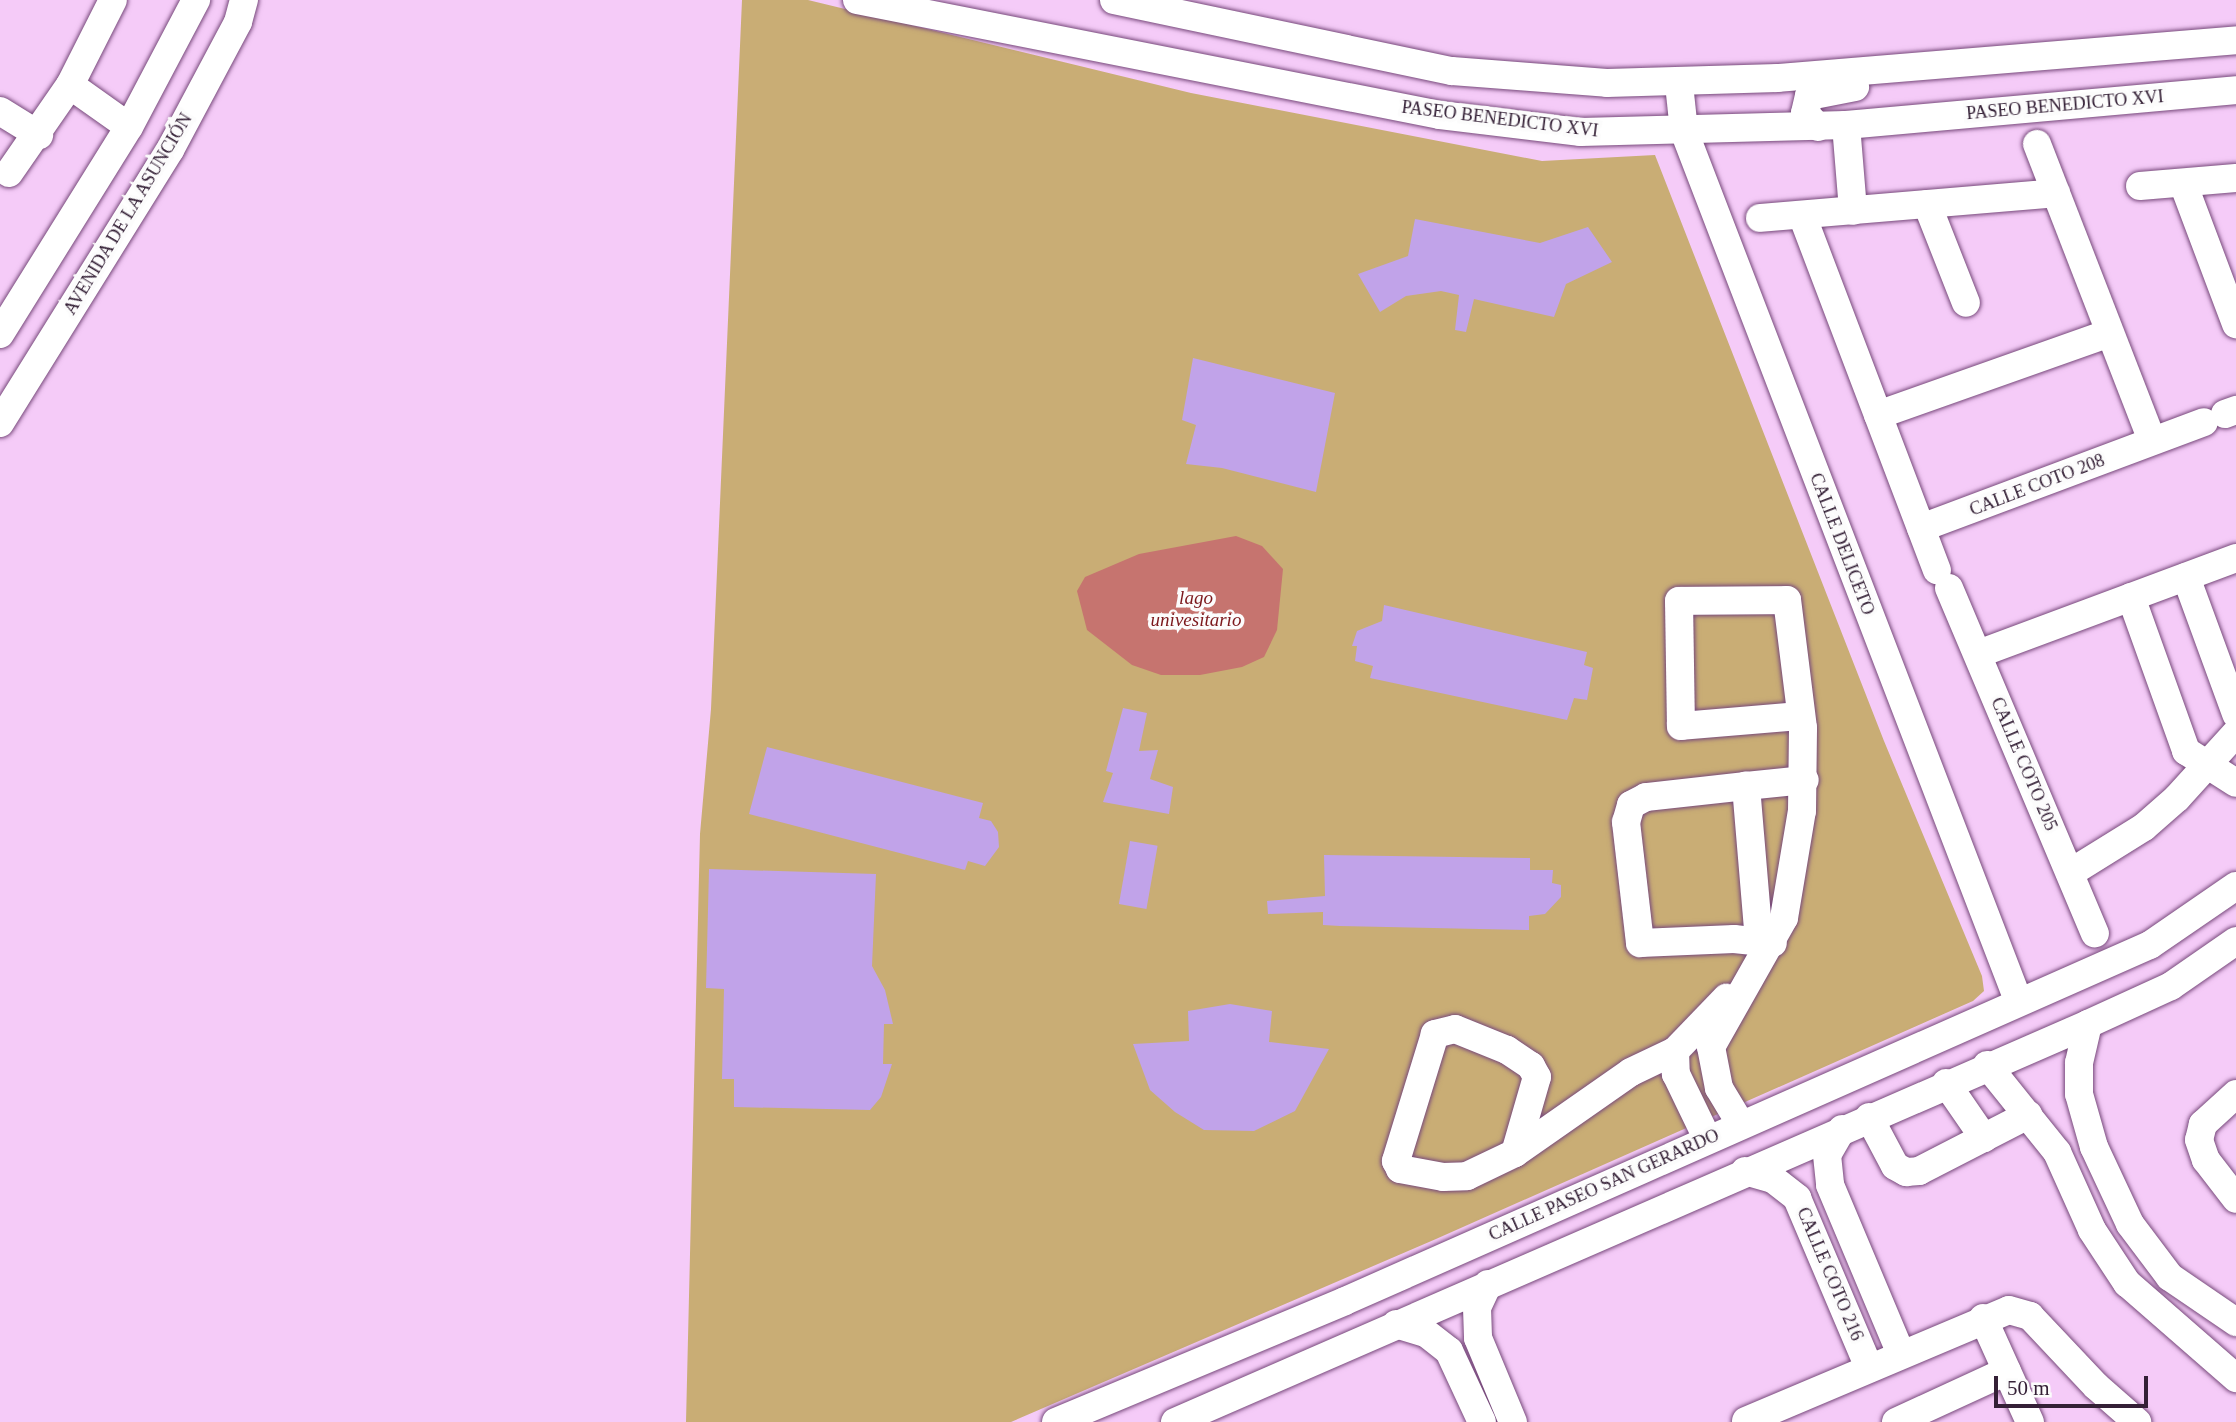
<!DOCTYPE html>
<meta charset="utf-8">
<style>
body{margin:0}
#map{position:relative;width:2236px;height:1422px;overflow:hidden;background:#f5cbf8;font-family:"Times New Roman",serif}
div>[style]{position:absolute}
.green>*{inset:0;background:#c9ad75}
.water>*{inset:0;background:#c6746f}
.building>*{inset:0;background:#c1a3e9;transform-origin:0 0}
.roads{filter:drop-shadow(0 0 2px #77497b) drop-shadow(0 0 2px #77497b)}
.minor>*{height:28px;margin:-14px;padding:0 14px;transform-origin:14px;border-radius:14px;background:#fff}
span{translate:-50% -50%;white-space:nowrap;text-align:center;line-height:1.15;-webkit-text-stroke:7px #fcfcfc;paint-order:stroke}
.street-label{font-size:18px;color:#342036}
.water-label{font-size:19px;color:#7c191d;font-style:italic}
.scale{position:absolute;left:1994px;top:1376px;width:154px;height:32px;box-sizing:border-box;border:4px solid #342036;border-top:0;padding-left:9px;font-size:21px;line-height:24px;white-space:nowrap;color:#342036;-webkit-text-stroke:5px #fcfcfc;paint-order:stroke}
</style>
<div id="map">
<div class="green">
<div style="clip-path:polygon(742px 0,808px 0,1191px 93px,1542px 161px,1655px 155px,1884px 741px,1982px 976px,1984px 991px,1973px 1001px,1436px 1239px,1011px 1422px,686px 1422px,700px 834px,711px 709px)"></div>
</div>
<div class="water">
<div style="clip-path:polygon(1236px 536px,1262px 546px,1283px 569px,1277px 630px,1264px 657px,1242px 667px,1200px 675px,1161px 675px,1132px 665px,1087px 630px,1077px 591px,1085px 577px,1139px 554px)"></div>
</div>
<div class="building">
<div style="clip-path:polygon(1415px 219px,1540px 243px,1588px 227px,1612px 262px,1566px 284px,1554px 317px,1474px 299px,1466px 332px,1455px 330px,1459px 295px,1441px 291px,1406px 296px,1380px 312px,1358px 274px,1408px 256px)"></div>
<div style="clip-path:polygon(1193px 358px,1335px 393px,1316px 492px,1222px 468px,1186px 464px,1196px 425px,1182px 420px)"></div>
<div style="clip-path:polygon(1384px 605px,1587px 652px,1584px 665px,1593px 668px,1587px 700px,1574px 698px,1567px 720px,1370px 678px,1373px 666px,1355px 661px,1357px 646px,1352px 646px,1357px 631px,1382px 621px)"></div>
<div style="clip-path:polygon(1123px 708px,1147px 713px,1139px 751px,1158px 750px,1150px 779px,1173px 787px,1169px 814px,1103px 802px,1113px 773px,1106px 771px)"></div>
<div style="clip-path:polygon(767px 747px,983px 803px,979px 818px,991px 821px,998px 832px,999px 847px,985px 866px,968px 861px,965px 870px,749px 814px)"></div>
<div style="left:1130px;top:841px;width:28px;height:64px;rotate:10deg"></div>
<div style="clip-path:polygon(1324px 855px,1530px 858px,1530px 870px,1553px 870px,1552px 883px,1561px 885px,1561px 897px,1545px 914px,1529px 916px,1529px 930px,1340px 926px,1323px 925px,1323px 912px,1268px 914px,1267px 901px,1325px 896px)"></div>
<div style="clip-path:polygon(709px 869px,876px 874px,872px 966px,885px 990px,893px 1024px,884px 1024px,883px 1064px,892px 1064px,881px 1097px,870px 1110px,734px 1107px,734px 1079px,722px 1079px,724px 989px,706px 988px)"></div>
<div style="clip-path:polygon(1230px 1004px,1272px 1011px,1269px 1042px,1329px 1049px,1295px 1111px,1254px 1131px,1204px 1130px,1175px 1112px,1150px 1090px,1133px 1044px,1189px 1041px,1188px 1011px)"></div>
</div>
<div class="roads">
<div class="minor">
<div style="left:857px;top:0;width:594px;rotate:11.16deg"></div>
<div style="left:1440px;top:115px;width:142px;rotate:6.9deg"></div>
<div style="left:1581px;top:132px;width:265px;rotate:-1.5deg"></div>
<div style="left:1846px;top:125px;width:392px;rotate:-5.1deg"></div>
<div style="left:1114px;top:0;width:345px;rotate:11.9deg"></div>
<div style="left:1452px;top:71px;width:155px;rotate:4.4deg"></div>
<div style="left:1607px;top:83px;width:171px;rotate:-1.7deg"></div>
<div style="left:1778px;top:78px;width:460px;rotate:-4.7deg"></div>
<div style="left:1679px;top:84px;width:47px;rotate:83.9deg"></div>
<div style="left:1684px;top:131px;width:931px;rotate:68.98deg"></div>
<div style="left:70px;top:85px;width:72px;rotate:35.4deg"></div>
<div style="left:0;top:111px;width:46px;rotate:31.6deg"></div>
<div style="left:1846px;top:125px;width:86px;rotate:85.3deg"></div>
<div style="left:1818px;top:127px;width:19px;rotate:-133deg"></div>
<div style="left:1805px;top:113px;width:17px;rotate:-77deg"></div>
<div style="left:1809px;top:96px;width:47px;rotate:-11.1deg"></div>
<div style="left:2037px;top:144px;width:318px;rotate:68.8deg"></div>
<div style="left:9px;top:173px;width:107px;rotate:-55.3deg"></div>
<div style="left:70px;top:85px;width:95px;rotate:-63.2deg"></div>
<div style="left:2183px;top:183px;width:151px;rotate:69.4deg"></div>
<div style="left:2140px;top:186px;width:96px;rotate:-4.8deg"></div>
<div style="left:1927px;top:204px;width:106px;rotate:68.5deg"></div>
<div style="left:1802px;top:215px;width:380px;rotate:69.2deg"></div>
<div style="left:1760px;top:218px;width:297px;rotate:-4.8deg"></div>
<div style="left:0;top:334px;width:244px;rotate:-58.1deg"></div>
<div style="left:129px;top:127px;width:144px;rotate:-62.2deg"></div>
<div style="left:2225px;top:414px;width:12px;rotate:-20deg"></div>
<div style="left:1878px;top:415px;width:245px;rotate:-19.5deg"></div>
<div style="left:0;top:423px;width:322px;rotate:-58.1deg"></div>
<div style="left:170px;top:150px;width:145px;rotate:-62deg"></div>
<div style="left:238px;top:22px;width:23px;rotate:-75deg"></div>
<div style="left:1921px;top:528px;width:302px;rotate:-20.5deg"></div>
<div style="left:2186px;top:577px;width:146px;rotate:69.9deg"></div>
<div style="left:1949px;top:588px;width:375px;rotate:67.1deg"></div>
<div style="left:2131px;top:597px;width:164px;rotate:70.3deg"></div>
<div style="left:2186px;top:751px;width:59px;rotate:32.6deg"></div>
<div style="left:1978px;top:654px;width:275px;rotate:-20.4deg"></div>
<div style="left:1746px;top:786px;width:59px;rotate:-5.8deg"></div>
<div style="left:2070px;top:873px;width:87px;rotate:-31.9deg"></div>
<div style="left:2144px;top:827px;width:44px;rotate:-41.3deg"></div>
<div style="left:2177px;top:798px;width:88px;rotate:-47.8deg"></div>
<div style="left:1759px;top:941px;width:156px;rotate:-94.8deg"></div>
<div style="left:1746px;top:786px;width:101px;rotate:173.7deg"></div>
<div style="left:1646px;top:797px;width:17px;rotate:152deg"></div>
<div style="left:1631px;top:805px;width:18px;rotate:106deg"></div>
<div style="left:1626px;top:822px;width:122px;rotate:83.4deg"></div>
<div style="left:1640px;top:943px;width:94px;rotate:-2.4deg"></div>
<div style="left:1734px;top:939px;width:39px;rotate:6deg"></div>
<div style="left:2088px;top:1024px;width:40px;rotate:103deg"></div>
<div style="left:2079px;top:1063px;width:31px;rotate:90deg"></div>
<div style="left:2079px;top:1094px;width:55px;rotate:74.2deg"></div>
<div style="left:2094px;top:1147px;width:85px;rotate:64.9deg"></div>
<div style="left:2130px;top:1224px;width:66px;rotate:53deg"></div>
<div style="left:2170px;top:1277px;width:80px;rotate:34.3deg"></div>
<div style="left:1675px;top:1051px;width:23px;rotate:88deg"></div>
<div style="left:1676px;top:1074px;width:71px;rotate:64.2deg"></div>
<div style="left:1987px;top:1065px;width:112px;rotate:51.2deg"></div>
<div style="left:2057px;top:1152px;width:85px;rotate:65.8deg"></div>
<div style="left:2092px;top:1230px;width:64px;rotate:56.6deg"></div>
<div style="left:2127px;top:1283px;width:145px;rotate:41.1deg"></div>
<div style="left:1946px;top:1083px;width:67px;rotate:55.4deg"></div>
<div style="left:2236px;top:1094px;width:45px;rotate:137.7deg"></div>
<div style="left:2203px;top:1124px;width:16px;rotate:104deg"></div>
<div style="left:2199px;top:1140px;width:21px;rotate:71deg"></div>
<div style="left:2206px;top:1160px;width:49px;rotate:52.4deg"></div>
<div style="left:1869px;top:1117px;width:55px;rotate:62deg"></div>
<div style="left:1895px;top:1166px;width:13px;rotate:29deg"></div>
<div style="left:1906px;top:1172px;width:13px;rotate:-4deg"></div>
<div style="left:1919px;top:1171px;width:123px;rotate:-27.2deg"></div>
<div style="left:1740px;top:1123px;width:41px;rotate:-121deg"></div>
<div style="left:1719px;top:1088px;width:42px;rotate:-101deg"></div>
<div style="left:1711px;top:1047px;width:148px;rotate:-60.5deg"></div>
<div style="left:1784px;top:918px;width:109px;rotate:-80.5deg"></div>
<div style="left:1802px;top:811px;width:83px;rotate:-89.3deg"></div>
<div style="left:1803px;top:728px;width:129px;rotate:-97.1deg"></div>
<div style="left:1787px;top:600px;width:108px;rotate:179.5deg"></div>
<div style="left:1679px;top:601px;width:125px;rotate:89.1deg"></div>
<div style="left:1681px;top:726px;width:120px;rotate:-4.8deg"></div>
<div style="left:1842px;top:1129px;width:30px;rotate:120deg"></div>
<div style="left:1827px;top:1155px;width:30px;rotate:84deg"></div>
<div style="left:1830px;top:1185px;width:183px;rotate:67.2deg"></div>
<div style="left:1515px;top:1153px;width:79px;rotate:-73.9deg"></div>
<div style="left:1537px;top:1077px;width:13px;rotate:-119deg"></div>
<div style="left:1531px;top:1066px;width:29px;rotate:-146deg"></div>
<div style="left:1507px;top:1050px;width:56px;rotate:-158deg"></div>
<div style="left:1455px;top:1029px;width:21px;rotate:166deg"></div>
<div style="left:1435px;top:1034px;width:133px;rotate:107.1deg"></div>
<div style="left:1396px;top:1161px;width:9px;rotate:63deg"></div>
<div style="left:1400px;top:1169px;width:44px;rotate:10.5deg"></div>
<div style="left:1443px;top:1177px;width:24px;rotate:-2deg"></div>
<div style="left:1467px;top:1176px;width:53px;rotate:-25.6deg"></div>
<div style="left:1515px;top:1153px;width:141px;rotate:-34.9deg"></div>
<div style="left:1631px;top:1072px;width:49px;rotate:-25.5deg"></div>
<div style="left:1675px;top:1051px;width:74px;rotate:-46.1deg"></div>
<div style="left:1745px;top:1171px;width:29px;rotate:16deg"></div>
<div style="left:1773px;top:1179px;width:31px;rotate:38deg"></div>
<div style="left:1797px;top:1198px;width:185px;rotate:67deg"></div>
<div style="left:1488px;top:1284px;width:26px;rotate:115deg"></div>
<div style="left:1477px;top:1308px;width:30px;rotate:88deg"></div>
<div style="left:1478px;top:1338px;width:91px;rotate:67.4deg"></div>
<div style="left:1983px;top:1318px;width:114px;rotate:65.7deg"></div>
<div style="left:1396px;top:1324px;width:31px;rotate:17deg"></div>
<div style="left:1426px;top:1333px;width:29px;rotate:38deg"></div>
<div style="left:1449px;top:1351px;width:78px;rotate:65.1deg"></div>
<div style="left:1746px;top:1421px;width:285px;rotate:-22.9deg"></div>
<div style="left:2009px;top:1310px;width:22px;rotate:16deg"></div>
<div style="left:2030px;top:1316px;width:96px;rotate:46.7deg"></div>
<div style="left:2096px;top:1386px;width:55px;rotate:41.3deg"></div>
<div style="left:1056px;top:1422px;width:313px;rotate:-22.7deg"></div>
<div style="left:1345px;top:1301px;width:880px;rotate:-23.86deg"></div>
<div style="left:2150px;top:945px;width:104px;rotate:-34.5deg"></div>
<div style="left:1175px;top:1422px;width:996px;rotate:-23.55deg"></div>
<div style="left:2088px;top:1024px;width:91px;rotate:-24.6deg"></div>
<div style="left:2171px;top:986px;width:79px;rotate:-34.7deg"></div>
<div style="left:1896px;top:1422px;width:122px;rotate:-24.7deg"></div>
</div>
</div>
<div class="street-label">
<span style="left:2065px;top:105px;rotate:-5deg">PASEO BENEDICTO XVI</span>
<span style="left:1500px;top:119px;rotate:7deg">PASEO BENEDICTO XVI</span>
<span style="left:128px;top:214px;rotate:-59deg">AVENIDA DE LA ASUNCIÓN</span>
<span style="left:2037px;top:485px;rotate:-21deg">CALLE COTO 208</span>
<span style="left:1842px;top:544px;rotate:69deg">CALLE DELICETO</span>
<span style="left:2024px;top:764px;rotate:67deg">CALLE COTO 205</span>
<span style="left:1604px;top:1185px;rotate:-24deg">CALLE PASEO SAN GERARDO</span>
<span style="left:1830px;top:1274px;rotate:67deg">CALLE COTO 216</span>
</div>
<div class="water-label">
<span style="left:1196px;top:609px">lago<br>univesitario</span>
</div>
<div class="scale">50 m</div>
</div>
